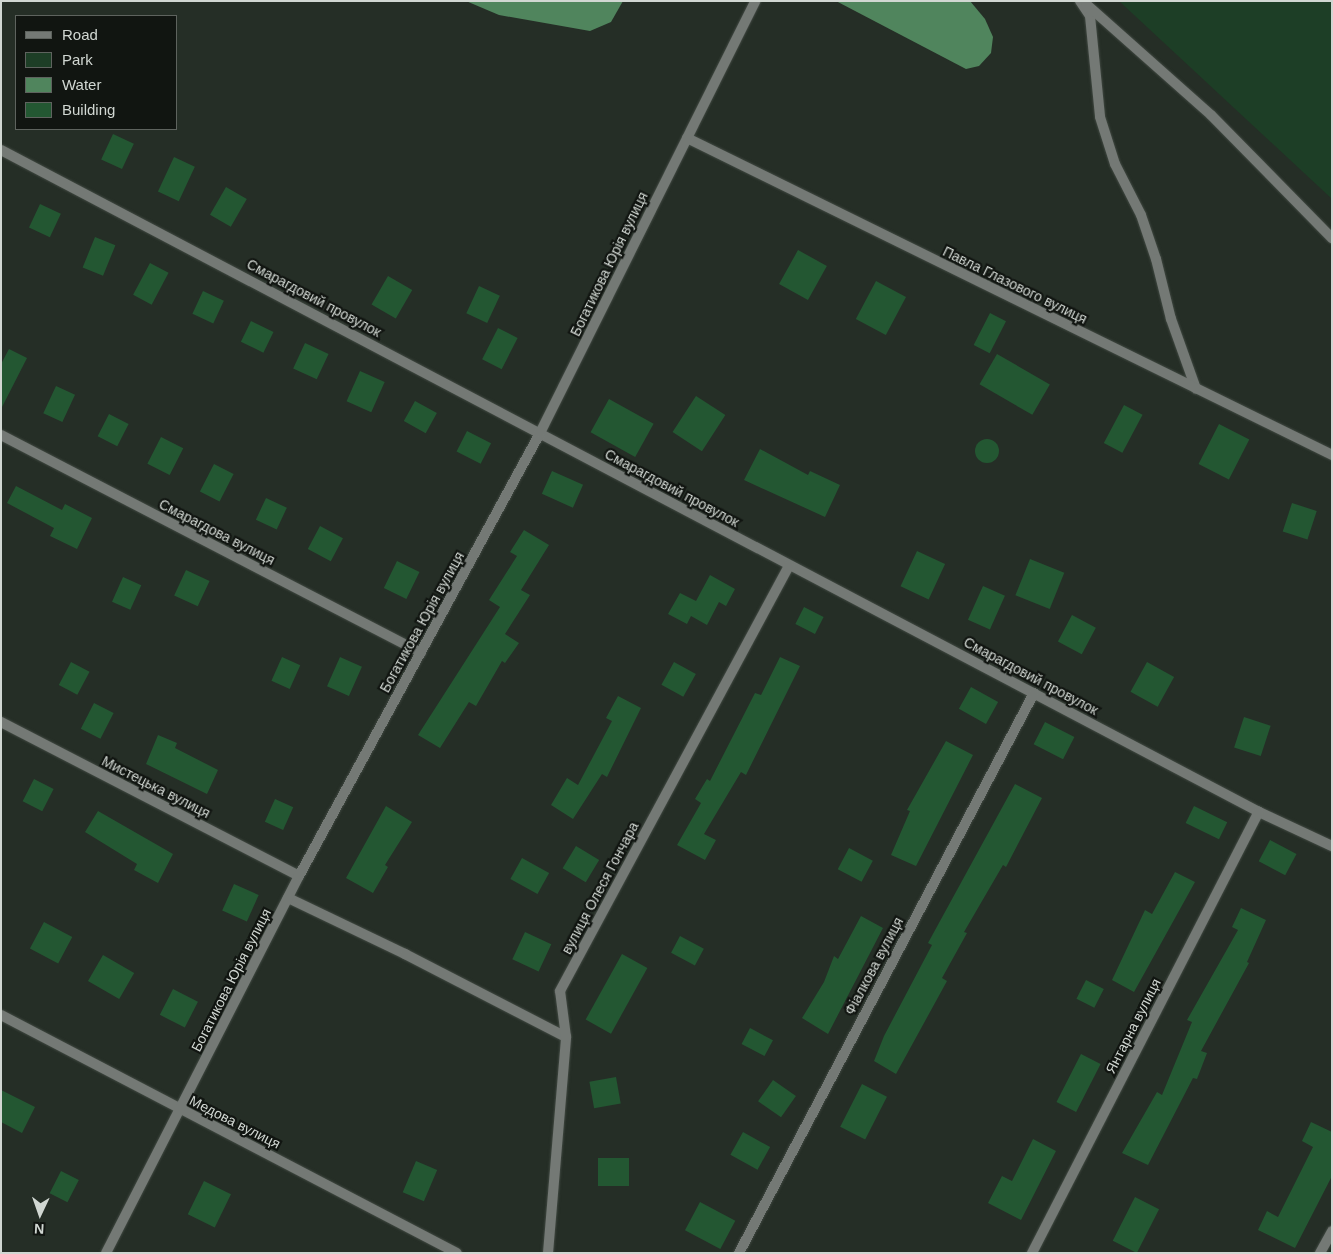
<!DOCTYPE html>
<meta charset="utf-8">
<style>
body{margin:0}
#map{position:relative;width:1333px;height:1254px;overflow:hidden;background:#252e26;font-family:Helvetica,sans-serif}
div>[style]{position:absolute}
.green>*{inset:0;background:#1d3e26}
.water>*{inset:0;background:#50855d}
.building>*{inset:0;background:#235732;transform-origin:0 0}
.round{border-radius:50%}
.roads{filter:drop-shadow(0 0 1px #414942) drop-shadow(0 0 1px #414942)}
.minor>*{height:10px;margin:-5px;padding:0 5px;transform-origin:5px;border-radius:5px;background:#747975}
.tertiary>*{height:10px;margin:-5px;padding:0 5px;transform-origin:5px;border-radius:5px;background:#747975}
span{translate:-50% -50%;white-space:nowrap;text-align:center;line-height:1.15;-webkit-text-stroke:4.5px #111511;paint-order:stroke}
.street-label{font-size:14px;color:#d1d7d2}
.frame{position:absolute;inset:0;border:2px solid #d1d7d2;pointer-events:none}
.legend{position:absolute;left:15px;top:15px;width:162px;height:115px;box-sizing:border-box;background:#111511;border:1px solid #5e635e;margin:0;padding:6px 9px;list-style:none;font-size:15px;color:#d1d7d2}
.legend li{display:flex;align-items:center;gap:10px;height:25px}
.legend b{width:25px;border:1px solid #5e635e}
.north{position:absolute;left:15px;top:1189px;width:50px;height:50px;-webkit-text-stroke:4px #111511;paint-order:stroke;rotate:183deg;font-size:14px;font-weight:700;line-height:20px;text-align:center;color:#d1d7d2}
.north::after{content:'';display:block;margin:auto;width:18px;height:22px;background:#d1d7d2;clip-path:polygon(50% 0,100% 100%,50% 72%,0 100%)}
</style>
<div id="map">
<div class="green">
<div style="clip-path:polygon(1119px 1px,1332px 1px,1332px 199px)"></div>
</div>
<div class="water">
<div style="clip-path:polygon(466px 1px,623px 1px,611px 22px,590px 31px,499px 15px)"></div>
<div style="clip-path:polygon(836px 1px,970px 1px,985px 19px,993px 37px,991px 53px,979px 66px,966px 69px)"></div>
</div>
<div class="building">
<div style="left:113px;top:134px;width:23px;height:28px;rotate:25deg"></div>
<div style="left:174px;top:157px;width:23px;height:38px;rotate:25deg"></div>
<div style="left:226px;top:187px;width:24px;height:32px;rotate:30deg"></div>
<div style="left:40px;top:204px;width:23px;height:26px;rotate:25deg"></div>
<div style="left:95px;top:237px;width:22px;height:33px;rotate:22deg"></div>
<div style="left:798px;top:250px;width:33px;height:39px;rotate:29deg"></div>
<div style="left:150px;top:263px;width:21px;height:36px;rotate:28deg"></div>
<div style="left:388px;top:276px;width:28px;height:33px;rotate:30deg"></div>
<div style="left:876px;top:281px;width:34px;height:43px;rotate:28deg"></div>
<div style="left:479px;top:286px;width:23px;height:30px;rotate:25deg"></div>
<div style="left:203px;top:291px;width:23px;height:25px;rotate:25deg"></div>
<div style="left:990px;top:313px;width:18px;height:36px;rotate:27deg"></div>
<div style="left:251px;top:321px;width:25px;height:23px;rotate:26deg"></div>
<div style="left:498px;top:328px;width:22px;height:35px;rotate:27deg"></div>
<div style="left:305px;top:343px;width:26px;height:28px;rotate:25deg"></div>
<div style="clip-path:polygon(9px 349px,27px 358px,1px 409px,1px 364px)"></div>
<div style="left:997px;top:354px;width:61px;height:35px;rotate:30deg"></div>
<div style="left:360px;top:371px;width:27px;height:33px;rotate:24deg"></div>
<div style="left:56px;top:386px;width:21px;height:30px;rotate:25deg"></div>
<div style="left:696px;top:396px;width:35px;height:43px;rotate:33deg"></div>
<div style="left:609px;top:399px;width:51px;height:38px;rotate:29deg"></div>
<div style="left:415px;top:401px;width:25px;height:23px;rotate:29deg"></div>
<div style="left:1124px;top:405px;width:21px;height:43px;rotate:28deg"></div>
<div style="left:109px;top:414px;width:22px;height:25px;rotate:27deg"></div>
<div style="left:1219px;top:424px;width:34px;height:45px;rotate:27deg"></div>
<div style="left:467px;top:431px;width:27px;height:23px;rotate:27deg"></div>
<div style="left:161px;top:437px;width:25px;height:30px;rotate:27deg"></div>
<div class="round" style="left:975px;top:439px;width:24px;height:24px"></div>
<div style="clip-path:polygon(760px 449px,808px 475px,810px 471px,840px 485px,825px 517px,744px 480px)"></div>
<div style="left:214px;top:464px;width:22px;height:31px;rotate:27deg"></div>
<div style="left:552px;top:471px;width:34px;height:25px;rotate:24deg"></div>
<div style="clip-path:polygon(16px 486px,62px 510px,65px 504px,92px 518px,77px 549px,50px 536px,54px 528px,7px 503px)"></div>
<div style="left:266px;top:498px;width:23px;height:24px;rotate:25deg"></div>
<div style="left:1292px;top:503px;width:26px;height:30px;rotate:18deg"></div>
<div style="left:320px;top:526px;width:26px;height:26px;rotate:28deg"></div>
<div style="clip-path:polygon(524px 530px,549px 545px,521px 590px,530px 595px,505px 634px,519px 643px,505px 663px,502px 661px,476px 706px,469px 702px,440px 748px,418px 735px,500px 607px,489px 600px,517px 556px,510px 552px)"></div>
<div style="left:917px;top:551px;width:31px;height:39px;rotate:25deg"></div>
<div style="left:1030px;top:559px;width:37px;height:39px;rotate:22deg"></div>
<div style="left:397px;top:561px;width:25px;height:30px;rotate:26deg"></div>
<div style="left:186px;top:570px;width:26px;height:28px;rotate:25deg"></div>
<div style="clip-path:polygon(710px 575px,735px 589px,726px 606px,719px 602px,707px 625px,691px 616px,687px 624px,668px 614px,680px 593px,696px 601px)"></div>
<div style="left:123px;top:577px;width:20px;height:27px;rotate:24deg"></div>
<div style="left:983px;top:586px;width:24px;height:37px;rotate:24deg"></div>
<div style="left:804px;top:607px;width:22px;height:19px;rotate:27deg"></div>
<div style="left:1072px;top:615px;width:27px;height:30px;rotate:28deg"></div>
<div style="left:282px;top:657px;width:20px;height:26px;rotate:24deg"></div>
<div style="left:340px;top:657px;width:24px;height:32px;rotate:24deg"></div>
<div style="clip-path:polygon(780px 657px,800px 666px,746px 775px,741px 772px,704px 834px,716px 840px,705px 860px,677px 845px,701px 803px,695px 799px,707px 779px,710px 781px,755px 693px,761px 695px)"></div>
<div style="left:71px;top:662px;width:21px;height:26px;rotate:28deg"></div>
<div style="left:674px;top:662px;width:25px;height:26px;rotate:29deg"></div>
<div style="left:1147px;top:662px;width:31px;height:34px;rotate:29deg"></div>
<div style="left:971px;top:687px;width:31px;height:25px;rotate:29deg"></div>
<div style="clip-path:polygon(618px 696px,641px 708px,607px 777px,602px 774px,573px 819px,551px 805px,567px 778px,578px 785px,612px 721px,606px 718px)"></div>
<div style="left:94px;top:703px;width:22px;height:29px;rotate:27deg"></div>
<div style="left:1244px;top:717px;width:28px;height:32px;rotate:18deg"></div>
<div style="left:1045px;top:722px;width:33px;height:25px;rotate:27deg"></div>
<div style="clip-path:polygon(158px 735px,177px 743px,175px 748px,218px 770px,207px 794px,146px 764px)"></div>
<div style="clip-path:polygon(946px 741px,973px 755px,916px 866px,891px 855px,910px 811px,907px 810px)"></div>
<div style="left:34px;top:779px;width:22px;height:25px;rotate:27deg"></div>
<div style="clip-path:polygon(1015px 784px,1042px 798px,1006px 867px,1003px 865px,964px 932px,967px 933px,942px 978px,947px 981px,896px 1074px,874px 1061px,884px 1036px,932px 945px,928px 943px)"></div>
<div style="left:275px;top:799px;width:20px;height:25px;rotate:24deg"></div>
<div style="clip-path:polygon(386px 806px,412px 822px,385px 865px,388px 867px,373px 893px,346px 878px)"></div>
<div style="left:1194px;top:806px;width:37px;height:19px;rotate:26deg"></div>
<div style="clip-path:polygon(98px 811px,173px 854px,158px 883px,134px 870px,137px 864px,85px 832px)"></div>
<div style="left:1270px;top:840px;width:30px;height:24px;rotate:28deg"></div>
<div style="left:576px;top:846px;width:27px;height:26px;rotate:31deg"></div>
<div style="left:849px;top:848px;width:27px;height:24px;rotate:28deg"></div>
<div style="left:522px;top:858px;width:31px;height:24px;rotate:29deg"></div>
<div style="clip-path:polygon(1175px 872px,1195px 882px,1134px 992px,1112px 980px,1145px 910px,1152px 914px)"></div>
<div style="left:234px;top:884px;width:27px;height:29px;rotate:24deg"></div>
<div style="clip-path:polygon(1241px 908px,1266px 920px,1247px 962px,1249px 963px,1201px 1051px,1207px 1053px,1197px 1079px,1193px 1078px,1148px 1165px,1122px 1153px,1157px 1092px,1162px 1095px,1192px 1022px,1187px 1020px,1238px 930px,1232px 927px)"></div>
<div style="clip-path:polygon(861px 916px,883px 928px,828px 1034px,802px 1018px,824px 982px,834px 956px,838px 959px)"></div>
<div style="left:44px;top:922px;width:32px;height:30px;rotate:28deg"></div>
<div style="left:525px;top:932px;width:29px;height:30px;rotate:25deg"></div>
<div style="left:680px;top:936px;width:27px;height:19px;rotate:28deg"></div>
<div style="left:622px;top:954px;width:29px;height:75px;rotate:29deg"></div>
<div style="left:103px;top:955px;width:36px;height:30px;rotate:30deg"></div>
<div style="left:1086px;top:980px;width:20px;height:21px;rotate:27deg"></div>
<div style="left:173px;top:989px;width:28px;height:29px;rotate:27deg"></div>
<div style="left:750px;top:1028px;width:26px;height:18px;rotate:28deg"></div>
<div style="left:1081px;top:1054px;width:22px;height:54px;rotate:27deg"></div>
<div style="left:616px;top:1077px;width:27px;height:27px;rotate:80deg"></div>
<div style="left:773px;top:1080px;width:28px;height:26px;rotate:35deg"></div>
<div style="left:862px;top:1084px;width:28px;height:48px;rotate:27deg"></div>
<div style="clip-path:polygon(1px 1090px,35px 1107px,22px 1133px,1px 1122px)"></div>
<div style="clip-path:polygon(1311px 1122px,1332px 1132px,1332px 1176px,1295px 1248px,1258px 1230px,1267px 1211px,1278px 1217px,1313px 1147px,1302px 1141px)"></div>
<div style="left:743px;top:1132px;width:31px;height:26px;rotate:29deg"></div>
<div style="clip-path:polygon(1033px 1139px,1056px 1151px,1021px 1220px,988px 1203px,1002px 1176px,1012px 1181px)"></div>
<div style="left:598px;top:1158px;width:31px;height:28px"></div>
<div style="left:416px;top:1161px;width:23px;height:34px;rotate:23deg"></div>
<div style="left:61px;top:1171px;width:20px;height:25px;rotate:27deg"></div>
<div style="left:204px;top:1181px;width:30px;height:37px;rotate:26deg"></div>
<div style="left:1135px;top:1197px;width:27px;height:49px;rotate:27deg"></div>
<div style="left:700px;top:1202px;width:40px;height:32px;rotate:28deg"></div>
</div>
<div class="roads">
<div class="minor">
<div style="left:1080px;top:1px;width:18px;rotate:56deg"></div>
<div style="left:1090px;top:16px;width:101px;rotate:84.3deg"></div>
<div style="left:1100px;top:117px;width:49px;rotate:72.3deg"></div>
<div style="left:1115px;top:164px;width:57px;rotate:63deg"></div>
<div style="left:1141px;top:215px;width:46px;rotate:71.2deg"></div>
<div style="left:1156px;top:259px;width:62px;rotate:76deg"></div>
<div style="left:1171px;top:319px;width:74px;rotate:70.3deg"></div>
<div style="left:1086px;top:4px;width:167px;rotate:41.6deg"></div>
<div style="left:1211px;top:115px;width:173px;rotate:45.5deg"></div>
<div style="left:687px;top:138px;width:719px;rotate:26.17deg"></div>
<div style="left:1px;top:150px;width:1422px;rotate:27.75deg"></div>
<div style="left:1259px;top:812px;width:81px;rotate:25deg"></div>
<div style="left:1px;top:435px;width:473px;rotate:27.4deg"></div>
<div style="left:1px;top:722px;width:335px;rotate:27.3deg"></div>
<div style="left:288px;top:898px;width:130px;rotate:25.6deg"></div>
<div style="left:405px;top:954px;width:181px;rotate:27.3deg"></div>
<div style="left:1px;top:1015px;width:514px;rotate:27.56deg"></div>
<div style="left:548px;top:1253px;width:217px;rotate:-85.2deg"></div>
<div style="left:566px;top:1037px;width:46px;rotate:-97.4deg"></div>
<div style="left:560px;top:991px;width:483px;rotate:-61.7deg"></div>
<div style="left:739px;top:1253px;width:633px;rotate:-62.22deg"></div>
<div style="left:1032px;top:1253px;width:496px;rotate:-62.8deg"></div>
<div style="left:1320px;top:1253px;width:25px;rotate:-61deg"></div>
</div>
<div class="tertiary">
<div style="left:106px;top:1253px;width:424px;rotate:-62.9deg"></div>
<div style="left:299px;top:876px;width:504px;rotate:-61.45deg"></div>
<div style="left:540px;top:433px;width:483px;rotate:-63.5deg"></div>
</div>
</div>
<div class="street-label">
<span style="left:609px;top:264px;rotate:-64deg">Богатикова Юрія вулиця</span>
<span style="left:1015px;top:285px;rotate:26deg">Павла Глазового вулиця</span>
<span style="left:314px;top:298px;rotate:28deg">Смарагдовий провулок</span>
<span style="left:672px;top:488px;rotate:28deg">Смарагдовий провулок</span>
<span style="left:217px;top:532px;rotate:27deg">Смарагдова вулиця</span>
<span style="left:422px;top:622px;rotate:-61deg">Богатикова Юрія вулиця</span>
<span style="left:1031px;top:676px;rotate:28deg">Смарагдовий провулок</span>
<span style="left:156px;top:787px;rotate:27deg">Мистецька вулиця</span>
<span style="left:600px;top:888px;rotate:-62deg">вулиця Олеся Гончара</span>
<span style="left:874px;top:966px;rotate:-62deg">Фіалкова вулиця</span>
<span style="left:231px;top:980px;rotate:-63deg">Богатикова Юрія вулиця</span>
<span style="left:1133px;top:1026px;rotate:-63deg">Янтарна вулиця</span>
<span style="left:235px;top:1122px;rotate:27deg">Медова вулиця</span>
</div>
<div class="frame"></div>
<ul class="legend">
<li><b style="height:6px;background:#747975"></b>Road</li>
<li><b style="height:14px;background:#1d3e26"></b>Park</li>
<li><b style="height:14px;background:#50855d"></b>Water</li>
<li><b style="height:14px;background:#235732"></b>Building</li>
</ul>
<div class="north">N</div>
</div>
